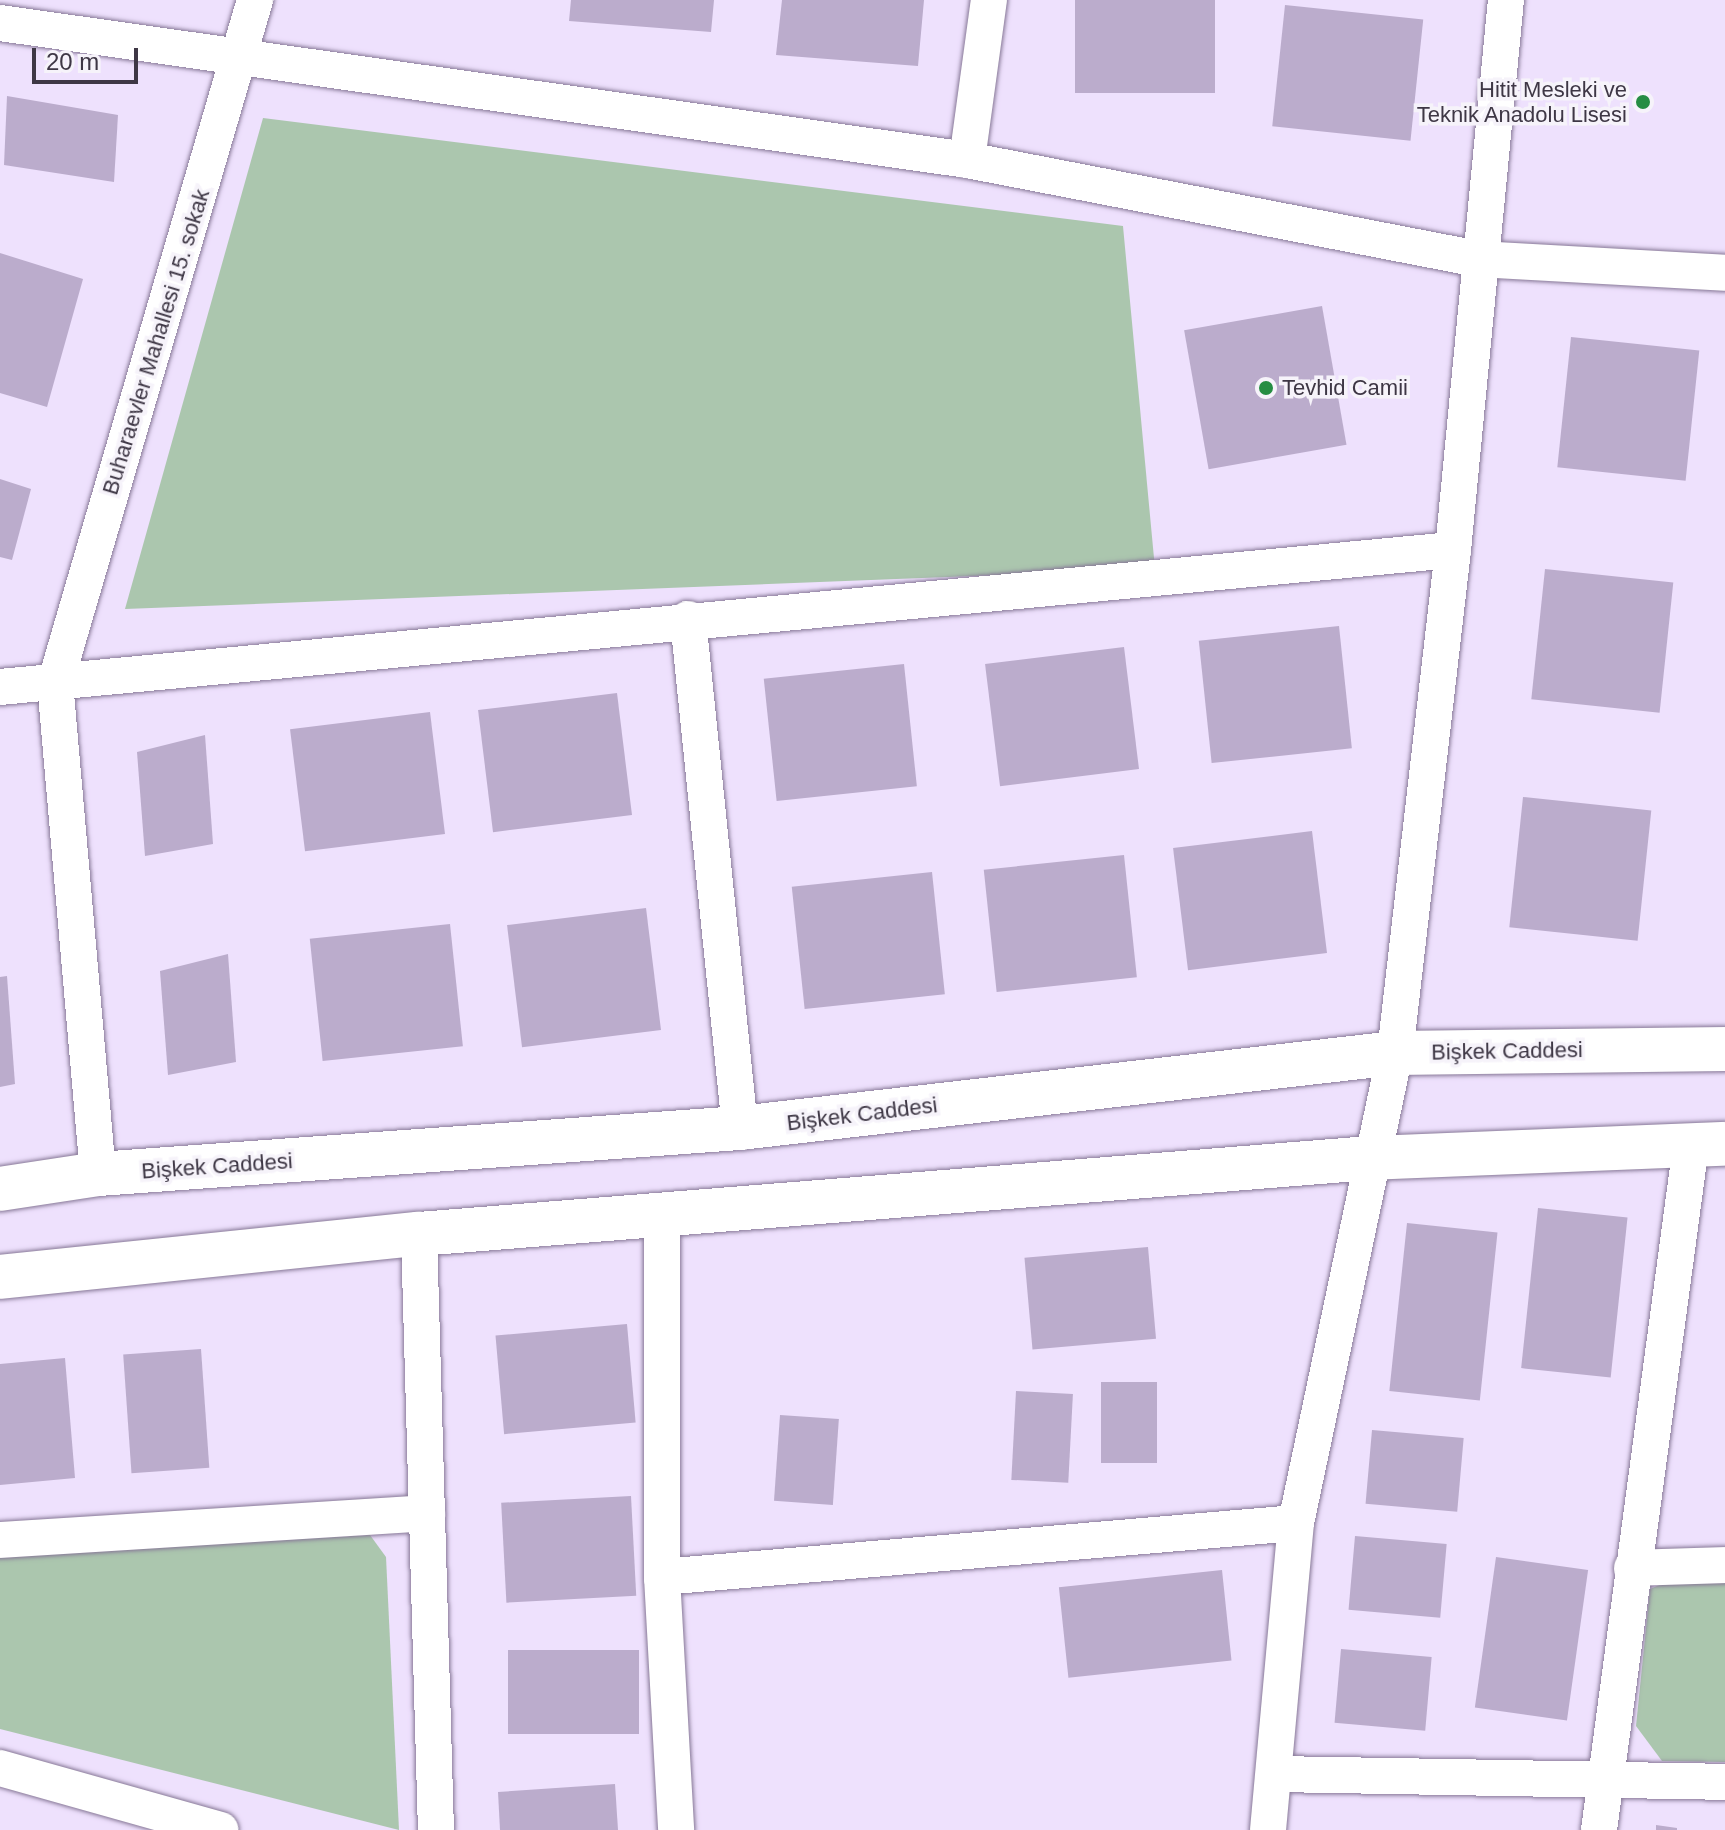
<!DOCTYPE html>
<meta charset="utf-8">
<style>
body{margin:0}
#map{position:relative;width:1725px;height:1830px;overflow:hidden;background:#eee1fd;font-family:Helvetica,sans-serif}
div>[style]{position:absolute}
.green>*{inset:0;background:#abc6ae}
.building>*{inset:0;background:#bbaccc;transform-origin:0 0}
.roads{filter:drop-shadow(0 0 2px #877897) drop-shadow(0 0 2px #877897)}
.minor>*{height:36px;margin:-18px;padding:0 18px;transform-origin:18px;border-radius:18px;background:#fff}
.tertiary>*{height:44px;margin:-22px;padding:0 22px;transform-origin:22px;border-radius:22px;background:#fff}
.dots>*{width:22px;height:22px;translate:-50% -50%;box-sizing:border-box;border:4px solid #f6f3fa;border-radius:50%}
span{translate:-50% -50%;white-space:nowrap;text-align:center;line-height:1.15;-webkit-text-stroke:7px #f6f3fa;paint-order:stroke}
.poi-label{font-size:22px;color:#3e3745}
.right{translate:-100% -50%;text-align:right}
.left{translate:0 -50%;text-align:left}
.street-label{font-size:22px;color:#3e3745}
.scale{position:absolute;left:32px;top:48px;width:106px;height:36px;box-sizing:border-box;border:4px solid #3e3745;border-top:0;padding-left:10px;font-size:24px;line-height:28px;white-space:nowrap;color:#3e3745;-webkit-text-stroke:6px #f6f3fa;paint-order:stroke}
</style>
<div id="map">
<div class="green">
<div style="clip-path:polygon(263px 118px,1123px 226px,1155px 569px,125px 609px)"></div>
<div style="clip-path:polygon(370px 1535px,386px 1557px,399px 1830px,0 1729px,0 1555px)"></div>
<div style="clip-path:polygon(1671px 1580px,1725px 1580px,1725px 1762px,1662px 1761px,1636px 1726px,1650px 1589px)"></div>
</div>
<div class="building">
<div style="clip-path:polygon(571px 0,714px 0,711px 32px,569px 21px)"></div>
<div style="clip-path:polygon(782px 0,924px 0,918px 66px,776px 55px)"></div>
<div style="left:1075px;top:0;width:140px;height:93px"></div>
<div style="left:1285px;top:5px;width:139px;height:122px;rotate:6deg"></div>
<div style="clip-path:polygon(7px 96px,118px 115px,114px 182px,4px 165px)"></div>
<div style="clip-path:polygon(0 253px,83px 279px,47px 407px,0 393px)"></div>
<div style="left:1322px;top:306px;width:141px;height:140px;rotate:80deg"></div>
<div style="left:1571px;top:337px;width:129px;height:131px;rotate:6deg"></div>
<div style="clip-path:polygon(0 479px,31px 489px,12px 560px,0 557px)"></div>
<div style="left:1545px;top:569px;width:129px;height:131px;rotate:6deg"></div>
<div style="left:1339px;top:626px;width:123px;height:141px;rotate:84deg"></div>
<div style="left:1124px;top:647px;width:123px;height:140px;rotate:83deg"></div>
<div style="left:904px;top:664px;width:123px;height:141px;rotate:84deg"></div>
<div style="left:617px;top:693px;width:123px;height:140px;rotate:83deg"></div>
<div style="left:430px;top:712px;width:123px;height:141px;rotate:83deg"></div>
<div style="clip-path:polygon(205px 735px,213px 844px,145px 856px,137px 752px)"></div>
<div style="left:1523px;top:797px;width:129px;height:131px;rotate:6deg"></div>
<div style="left:1312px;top:831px;width:123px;height:140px;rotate:83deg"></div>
<div style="left:1124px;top:855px;width:123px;height:141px;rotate:84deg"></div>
<div style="left:932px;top:872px;width:123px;height:141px;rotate:84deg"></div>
<div style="left:646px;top:908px;width:123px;height:140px;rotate:83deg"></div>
<div style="left:450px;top:924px;width:123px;height:141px;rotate:84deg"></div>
<div style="clip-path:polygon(228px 954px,236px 1062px,168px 1075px,160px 971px)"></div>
<div style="clip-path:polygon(7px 976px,15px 1084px,0 1087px,0 977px)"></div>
<div style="left:1538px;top:1208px;width:90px;height:161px;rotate:6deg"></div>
<div style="left:1407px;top:1223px;width:91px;height:169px;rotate:6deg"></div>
<div style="left:1148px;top:1247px;width:92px;height:124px;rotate:85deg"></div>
<div style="left:627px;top:1324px;width:99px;height:132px;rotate:85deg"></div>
<div style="left:201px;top:1349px;width:119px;height:78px;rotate:86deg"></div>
<div style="clip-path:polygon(65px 1358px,75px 1478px,0 1485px,0 1364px)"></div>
<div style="left:1157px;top:1382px;width:81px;height:56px;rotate:90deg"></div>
<div style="left:1016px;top:1391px;width:57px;height:89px;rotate:3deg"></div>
<div style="left:780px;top:1415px;width:59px;height:86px;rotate:4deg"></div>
<div style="left:1372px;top:1430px;width:92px;height:74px;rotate:5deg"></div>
<div style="left:631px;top:1496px;width:100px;height:130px;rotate:87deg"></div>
<div style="left:1355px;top:1536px;width:92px;height:74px;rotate:5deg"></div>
<div style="left:1496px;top:1557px;width:93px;height:152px;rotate:8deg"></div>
<div style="left:1222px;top:1570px;width:91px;height:164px;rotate:84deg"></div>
<div style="left:1341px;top:1649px;width:91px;height:74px;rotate:5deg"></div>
<div style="left:639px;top:1650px;width:84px;height:131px;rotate:90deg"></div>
<div style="clip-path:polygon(615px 1784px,618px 1830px,500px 1830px,498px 1792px)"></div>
<div style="clip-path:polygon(1656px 1825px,1677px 1828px,1677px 1830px,1656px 1830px)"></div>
</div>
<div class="roads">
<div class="minor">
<div style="left:0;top:23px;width:977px;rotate:8.06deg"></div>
<div style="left:967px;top:160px;width:521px;rotate:10.96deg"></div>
<div style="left:1478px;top:259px;width:247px;rotate:3.2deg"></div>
<div style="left:967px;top:160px;width:162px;rotate:-82.2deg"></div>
<div style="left:688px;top:619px;width:512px;rotate:84.17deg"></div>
<div style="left:0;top:687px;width:1459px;rotate:-5.39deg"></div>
<div style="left:98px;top:1174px;width:492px;rotate:-95deg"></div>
<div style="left:55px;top:684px;width:713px;rotate:-73.7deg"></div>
<div style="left:662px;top:1215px;width:362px;rotate:90deg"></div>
<div style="left:662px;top:1577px;width:253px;rotate:86.8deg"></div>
<div style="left:419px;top:1234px;width:596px;rotate:88.37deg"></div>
<div style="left:0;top:1540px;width:428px;rotate:-3.6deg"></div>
<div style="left:1632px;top:1568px;width:93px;rotate:-1.8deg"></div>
<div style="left:662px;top:1577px;width:636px;rotate:-4.87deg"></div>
<div style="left:0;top:1768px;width:229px;rotate:15.7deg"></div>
<div style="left:1275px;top:1774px;width:450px;rotate:1deg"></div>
<div style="left:1268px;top:1830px;width:308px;rotate:-84.8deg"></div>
<div style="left:1296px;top:1523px;width:480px;rotate:-78.1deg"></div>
<div style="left:1395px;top:1053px;width:506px;rotate:-83.42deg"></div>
<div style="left:1453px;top:550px;width:553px;rotate:-84.5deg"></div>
<div style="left:1599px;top:1830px;width:691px;rotate:-82.35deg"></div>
</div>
<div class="tertiary">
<div style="left:0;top:1189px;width:99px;rotate:-8.7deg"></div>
<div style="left:98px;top:1174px;width:644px;rotate:-4.1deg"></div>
<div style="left:740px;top:1128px;width:659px;rotate:-6.53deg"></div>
<div style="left:1395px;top:1053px;width:330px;rotate:-0.7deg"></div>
<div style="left:0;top:1277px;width:421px;rotate:-5.9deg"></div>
<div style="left:419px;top:1234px;width:954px;rotate:-4.57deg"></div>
<div style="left:1370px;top:1158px;width:355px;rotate:-2.3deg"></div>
</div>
</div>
<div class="dots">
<div style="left:1643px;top:102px;background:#268d43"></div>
<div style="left:1266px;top:388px;background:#268d43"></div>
</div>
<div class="poi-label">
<span class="right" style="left:1627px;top:102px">Hitit Mesleki ve<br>Teknik Anadolu Lisesi</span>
<span class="left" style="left:1282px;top:388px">Tevhid Camii</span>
</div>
<div class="street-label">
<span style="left:156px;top:342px;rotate:-73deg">Buharaevler Mahallesi 15. sokak</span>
<span style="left:1507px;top:1051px;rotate:-1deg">Bişkek Caddesi</span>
<span style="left:862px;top:1114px;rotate:-7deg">Bişkek Caddesi</span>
<span style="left:217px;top:1166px;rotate:-4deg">Bişkek Caddesi</span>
</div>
<div class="scale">20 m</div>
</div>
